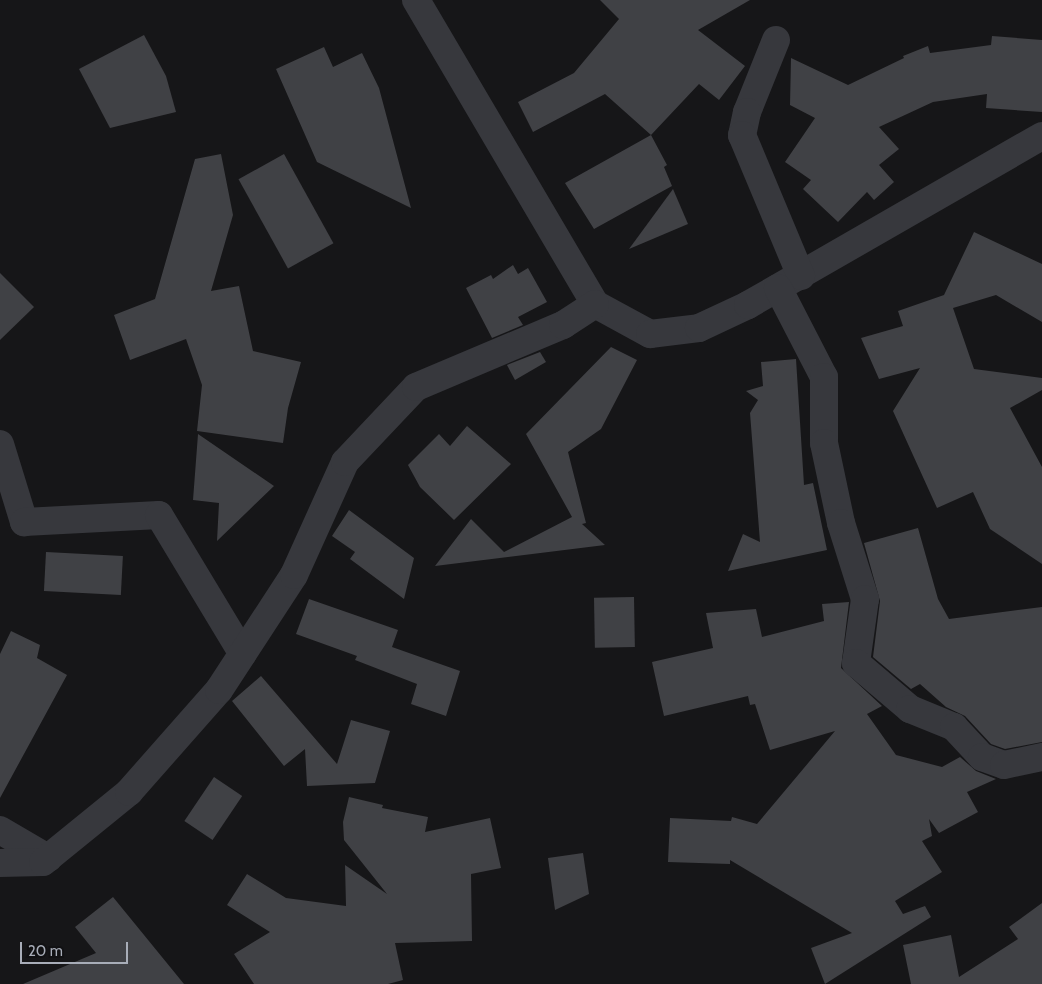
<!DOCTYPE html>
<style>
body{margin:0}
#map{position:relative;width:1042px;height:984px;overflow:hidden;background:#161618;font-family:Cabin,sans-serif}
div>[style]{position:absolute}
.building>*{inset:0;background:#404145;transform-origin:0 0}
.minor>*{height:28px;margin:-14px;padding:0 14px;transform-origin:14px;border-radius:14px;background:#37383d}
span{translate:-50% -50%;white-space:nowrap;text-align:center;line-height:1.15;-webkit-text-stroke:4.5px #111113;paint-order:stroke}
.scale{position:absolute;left:20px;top:942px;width:108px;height:22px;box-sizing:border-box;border:2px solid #a8adb8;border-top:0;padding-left:6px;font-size:15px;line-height:18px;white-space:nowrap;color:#a8adb8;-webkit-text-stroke:4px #111113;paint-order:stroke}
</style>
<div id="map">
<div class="building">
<div style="clip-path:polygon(600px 0,750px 0,698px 30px,745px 66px,719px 100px,699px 84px,651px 135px,605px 94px,533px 132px,518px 102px,574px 73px,619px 19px)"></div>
<div style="clip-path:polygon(144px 35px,166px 76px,176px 112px,110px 128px,79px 69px)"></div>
<div style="clip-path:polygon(992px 36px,1042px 40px,1042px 112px,986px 108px,987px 94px,933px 102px,879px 127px,899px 149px,879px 165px,894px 182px,874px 200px,867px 192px,838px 222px,803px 189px,811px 180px,785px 162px,815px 118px,790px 105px,791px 58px,848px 85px,904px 58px,903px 56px,928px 46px,930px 53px,991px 45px)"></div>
<div style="clip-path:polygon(324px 47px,333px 67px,362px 53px,379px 88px,411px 208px,317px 162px,276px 69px)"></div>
<div style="clip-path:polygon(651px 135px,667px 165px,664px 167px,672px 186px,594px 229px,565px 183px)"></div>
<div style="clip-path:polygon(221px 154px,233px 215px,211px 291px,239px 286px,253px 351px,301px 362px,288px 408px,283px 443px,197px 431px,202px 385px,186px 339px,130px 360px,114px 315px,155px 299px,195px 159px)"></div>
<div style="left:284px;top:154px;width:102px;height:52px;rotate:61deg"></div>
<div style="clip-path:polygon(673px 189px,688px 224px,629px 249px)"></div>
<div style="clip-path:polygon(974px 232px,1042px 264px,1042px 322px,996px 295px,953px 308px,974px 369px,1042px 378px,1042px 390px,1010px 408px,1042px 467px,1042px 564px,990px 529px,973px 492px,937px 508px,893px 411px,920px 368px,879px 379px,861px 338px,903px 326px,898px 311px,944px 295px)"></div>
<div style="clip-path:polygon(513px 265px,518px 274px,528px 268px,547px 302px,518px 317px,523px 325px,492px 338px,466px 288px,491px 275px,493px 279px)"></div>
<div style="clip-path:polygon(0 273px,34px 307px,0 340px)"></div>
<div style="clip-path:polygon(611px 347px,637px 360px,601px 429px,568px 452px,586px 523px,582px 524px,605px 545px,435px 566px,471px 519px,504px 552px,572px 517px,526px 434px)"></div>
<div style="clip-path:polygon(540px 352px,546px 362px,515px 380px,507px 365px)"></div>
<div style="clip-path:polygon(796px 359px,804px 485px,813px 483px,827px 550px,728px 571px,743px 534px,760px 542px,750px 413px,758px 400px,746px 391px,763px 386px,761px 362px)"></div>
<div style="clip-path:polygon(467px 426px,511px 464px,454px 520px,420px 487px,408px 465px,439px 434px,450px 446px)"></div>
<div style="clip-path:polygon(198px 434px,274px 486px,217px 541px,219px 503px,193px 500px)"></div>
<div style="clip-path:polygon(349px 510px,414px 558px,404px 599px,350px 559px,355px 552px,332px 536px)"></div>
<div style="clip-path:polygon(918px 528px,938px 599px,949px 619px,1042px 607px,1042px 742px,1005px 749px,991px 744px,965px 716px,946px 707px,920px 684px,911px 689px,873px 657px,880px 601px,864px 543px)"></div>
<div style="left:46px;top:552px;width:77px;height:39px;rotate:3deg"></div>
<div style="left:634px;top:597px;width:50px;height:40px;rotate:89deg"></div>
<div style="clip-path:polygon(309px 599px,398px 630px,392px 647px,460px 671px,446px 716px,411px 704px,417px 684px,355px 660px,357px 656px,296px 634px)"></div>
<div style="clip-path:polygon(849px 602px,841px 668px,882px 706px,867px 714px,896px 755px,942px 767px,960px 757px,976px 771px,996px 779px,967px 792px,978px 812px,939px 833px,929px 819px,932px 836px,922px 841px,942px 872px,895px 901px,903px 914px,925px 906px,931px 917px,825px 984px,811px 948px,852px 933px,730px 860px,730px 864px,668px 862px,670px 818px,731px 821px,732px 817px,757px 824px,835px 731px,770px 750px,755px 704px,750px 705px,748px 696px,664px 716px,652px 662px,713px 648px,706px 613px,756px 609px,762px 637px,824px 621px,822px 604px)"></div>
<div style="clip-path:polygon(11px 631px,40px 645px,37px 658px,67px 675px,0 798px,0 654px)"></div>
<div style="clip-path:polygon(261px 676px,337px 764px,351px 720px,390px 731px,375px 783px,307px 786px,305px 749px,284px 766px,232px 701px)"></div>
<div style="left:214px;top:777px;width:34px;height:53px;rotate:34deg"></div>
<div style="clip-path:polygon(349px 797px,383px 805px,382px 808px,428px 817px,425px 832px,490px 818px,501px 868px,471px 874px,472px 941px,395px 943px,403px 980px,388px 984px,254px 984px,234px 954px,270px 932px,227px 905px,247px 874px,286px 898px,346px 906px,345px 865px,387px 894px,344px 840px,343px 822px)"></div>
<div style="clip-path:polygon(583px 853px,589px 894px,555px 910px,548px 858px)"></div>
<div style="clip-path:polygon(113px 897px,184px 984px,23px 984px,96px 953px,75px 927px)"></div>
<div style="clip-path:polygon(1042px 903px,1042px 984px,911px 984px,903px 945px,951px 935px,959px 977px,1018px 939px,1009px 927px)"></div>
</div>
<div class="minor">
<div style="left:416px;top:0;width:353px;rotate:59.5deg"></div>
<div style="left:595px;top:304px;width:63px;rotate:28.6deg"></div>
<div style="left:650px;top:334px;width:49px;rotate:-7deg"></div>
<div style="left:699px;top:328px;width:54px;rotate:-25.1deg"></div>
<div style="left:748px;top:305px;width:339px;rotate:-29.9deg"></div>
<div style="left:776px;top:40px;width:78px;rotate:111.9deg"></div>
<div style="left:747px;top:112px;width:24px;rotate:102deg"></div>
<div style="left:742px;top:135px;width:153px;rotate:67.3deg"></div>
<div style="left:778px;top:288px;width:100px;rotate:62.7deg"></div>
<div style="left:824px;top:377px;width:66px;rotate:90deg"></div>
<div style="left:824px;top:443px;width:82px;rotate:78deg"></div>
<div style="left:841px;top:523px;width:80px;rotate:72.5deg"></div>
<div style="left:865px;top:599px;width:65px;rotate:98deg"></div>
<div style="left:856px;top:663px;width:71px;rotate:40.4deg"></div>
<div style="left:910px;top:709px;width:48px;rotate:22.2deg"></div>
<div style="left:954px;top:727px;width:41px;rotate:47deg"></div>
<div style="left:982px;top:757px;width:23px;rotate:20deg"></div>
<div style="left:1004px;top:765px;width:39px;rotate:-12deg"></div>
<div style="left:0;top:444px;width:82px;rotate:72.9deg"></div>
<div style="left:24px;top:522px;width:135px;rotate:-3deg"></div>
<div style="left:159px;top:515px;width:162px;rotate:58.9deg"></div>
<div style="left:0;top:830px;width:56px;rotate:30.3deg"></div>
<div style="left:0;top:863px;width:43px;rotate:-1.3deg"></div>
<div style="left:43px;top:862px;width:111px;rotate:-39.1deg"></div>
<div style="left:129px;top:792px;width:136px;rotate:-48.6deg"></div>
<div style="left:219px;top:690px;width:137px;rotate:-56.9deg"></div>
<div style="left:294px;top:575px;width:124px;rotate:-65.7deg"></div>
<div style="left:345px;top:462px;width:103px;rotate:-46.6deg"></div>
<div style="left:416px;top:387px;width:160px;rotate:-22.9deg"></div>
<div style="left:563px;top:325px;width:38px;rotate:-33deg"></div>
</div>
<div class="scale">20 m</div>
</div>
